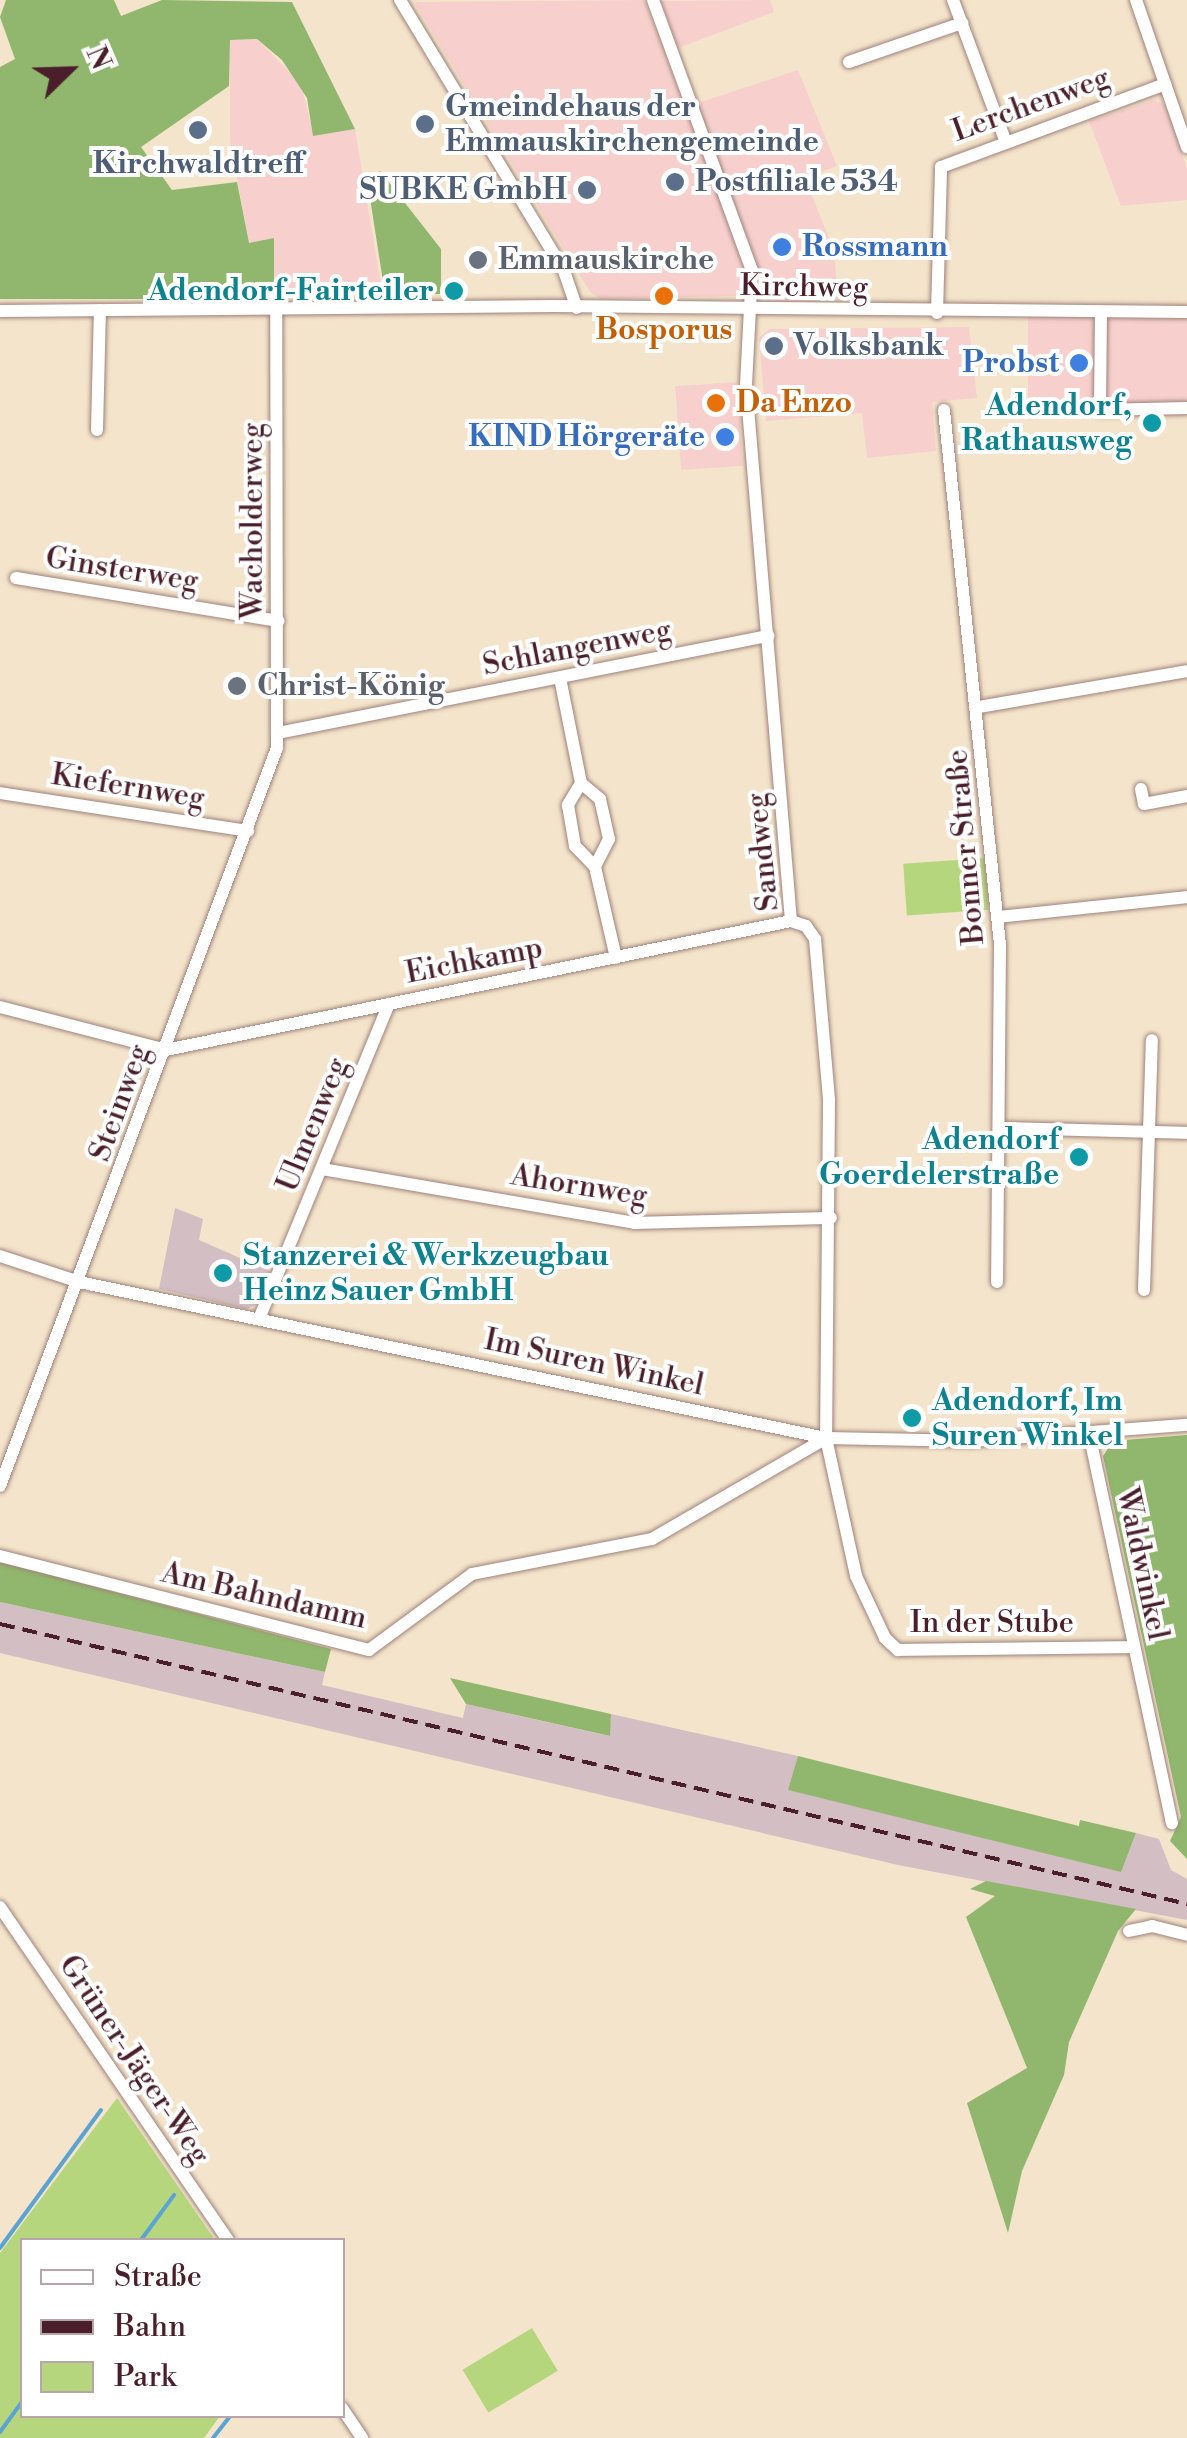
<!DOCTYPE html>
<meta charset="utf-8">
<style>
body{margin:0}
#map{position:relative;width:1187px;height:2438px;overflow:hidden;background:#f4e4cb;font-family:"Libre Bodoni",serif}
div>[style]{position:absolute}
.built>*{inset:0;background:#f7d0cd;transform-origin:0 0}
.industrial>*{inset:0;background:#d2bec3}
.green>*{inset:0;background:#b6d67e;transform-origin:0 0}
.forest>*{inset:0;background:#90b76d}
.stream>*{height:4px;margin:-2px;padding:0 2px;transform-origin:2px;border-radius:2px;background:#5ba3d2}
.roads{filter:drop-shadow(0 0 2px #9f827b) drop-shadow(0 0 2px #9f827b)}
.street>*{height:12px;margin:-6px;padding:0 6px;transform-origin:6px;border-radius:6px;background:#fff}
.rail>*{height:4px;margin-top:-2px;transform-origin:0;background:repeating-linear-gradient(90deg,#4a1f2b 0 15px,transparent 0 23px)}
.dots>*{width:28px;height:28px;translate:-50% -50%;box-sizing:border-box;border:5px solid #fff;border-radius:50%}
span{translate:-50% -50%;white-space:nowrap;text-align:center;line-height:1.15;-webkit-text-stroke:8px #fff;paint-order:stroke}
.street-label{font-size:30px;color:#4a1f2b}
.service-label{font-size:30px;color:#4e5e75;font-weight:700}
.left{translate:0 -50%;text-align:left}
.right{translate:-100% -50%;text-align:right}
.shop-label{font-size:30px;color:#366cbe;font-weight:700}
.worship-label{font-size:30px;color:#5b616d;font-weight:700}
.culture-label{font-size:30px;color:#0d838f;font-weight:700}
.food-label{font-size:30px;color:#c56008;font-weight:700}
.legend{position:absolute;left:20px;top:2238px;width:325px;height:180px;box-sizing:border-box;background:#fff;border:2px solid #b7a5aa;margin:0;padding:12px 18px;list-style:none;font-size:30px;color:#4a1f2b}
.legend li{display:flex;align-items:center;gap:20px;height:50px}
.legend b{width:50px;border:2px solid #b7a5aa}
.north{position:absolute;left:20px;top:20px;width:100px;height:100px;-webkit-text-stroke:8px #fff;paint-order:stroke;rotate:67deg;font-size:28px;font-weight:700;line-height:40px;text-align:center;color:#4a1f2b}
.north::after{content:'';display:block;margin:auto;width:35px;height:45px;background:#4a1f2b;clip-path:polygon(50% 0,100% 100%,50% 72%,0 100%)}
</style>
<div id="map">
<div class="built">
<div style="clip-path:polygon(644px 0,745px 263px,746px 289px,740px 296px,601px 299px,590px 292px,414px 2px)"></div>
<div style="clip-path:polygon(770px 0,774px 12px,678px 48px,661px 1px)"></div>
<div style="clip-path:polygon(257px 39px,301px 84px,314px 136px,355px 129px,383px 297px,274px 299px,274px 239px,249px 243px,230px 141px,230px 40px)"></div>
<div style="clip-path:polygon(798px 70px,837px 166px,805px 178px,834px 251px,838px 298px,767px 301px,698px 103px)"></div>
<div style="clip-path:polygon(1154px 100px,1165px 105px,1187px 168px,1187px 200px,1121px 206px,1089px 121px)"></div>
<div style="left:1028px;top:315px;width:159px;height:91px"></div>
<div style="clip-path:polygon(969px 327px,977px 398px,932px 402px,936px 451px,867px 458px,862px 413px,766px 421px,759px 338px,769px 329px)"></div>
<div style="left:737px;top:382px;width:84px;height:62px;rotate:86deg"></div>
</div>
<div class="industrial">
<div style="clip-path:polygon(175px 1208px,203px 1219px,199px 1240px,270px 1271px,258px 1304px,246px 1309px,159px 1289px)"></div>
<div style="clip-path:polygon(0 1602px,325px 1672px,322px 1685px,463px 1718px,466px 1704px,609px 1736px,611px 1714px,798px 1756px,789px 1790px,1121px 1871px,1136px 1833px,1159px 1839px,1171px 1870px,1187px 1879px,1187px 1920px,898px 1865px,0 1653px)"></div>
</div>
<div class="green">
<div style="left:985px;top:858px;width:52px;height:82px;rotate:86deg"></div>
<div style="clip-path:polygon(117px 2098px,215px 2240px,22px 2240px,22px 2416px,220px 2416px,204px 2438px,0 2438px,0 2253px)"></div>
<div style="left:532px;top:2328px;width:50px;height:81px;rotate:59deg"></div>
</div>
<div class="forest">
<div style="clip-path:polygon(6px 0,114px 0,121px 16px,162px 0,292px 2px,355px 129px,313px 136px,307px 98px,282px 60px,257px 39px,230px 40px,229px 86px,141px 147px,172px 190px,237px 182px,249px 243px,274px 238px,274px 299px,0 299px,0 67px,15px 59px,0 17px)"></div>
<div style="clip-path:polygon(380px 171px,441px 249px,441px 294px,385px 294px,367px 179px)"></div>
<div style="clip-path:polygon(1187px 1435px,1187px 1859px,1170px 1841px,1181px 1817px,1103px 1456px,1113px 1441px)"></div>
<div style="clip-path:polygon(0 1562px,331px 1649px,325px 1672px,0 1602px)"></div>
<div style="clip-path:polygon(450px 1678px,611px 1714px,610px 1736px,466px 1704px)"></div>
<div style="clip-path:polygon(798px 1756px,1079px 1826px,1080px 1820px,1136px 1833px,1121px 1872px,788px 1790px)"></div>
<div style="clip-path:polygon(986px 1881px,1136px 1909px,1118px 1931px,1069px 2042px,1064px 2075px,1022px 2171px,1008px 2233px,967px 2103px,1027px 2068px,966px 1917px,995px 1896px,970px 1889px)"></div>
</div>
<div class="stream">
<div style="left:141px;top:2240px;width:56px;rotate:-53.7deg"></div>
<div style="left:0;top:2248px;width:171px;rotate:-53.8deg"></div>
<div style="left:0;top:2432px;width:37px;rotate:-54deg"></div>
<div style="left:213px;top:2438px;width:28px;rotate:-52deg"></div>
</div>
<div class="roads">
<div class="street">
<div style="left:400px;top:0;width:317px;rotate:58.8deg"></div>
<div style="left:564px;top:271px;width:39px;rotate:71deg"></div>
<div style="left:653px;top:0;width:288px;rotate:69.9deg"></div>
<div style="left:752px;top:270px;width:114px;rotate:93deg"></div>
<div style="left:746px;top:384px;width:539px;rotate:85.21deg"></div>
<div style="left:791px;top:921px;width:16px;rotate:18deg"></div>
<div style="left:806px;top:926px;width:16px;rotate:55deg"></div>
<div style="left:815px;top:939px;width:162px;rotate:85deg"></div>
<div style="left:829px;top:1100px;width:338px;rotate:90.5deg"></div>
<div style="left:826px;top:1438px;width:141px;rotate:77.7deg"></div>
<div style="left:856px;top:1576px;width:68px;rotate:64.9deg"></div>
<div style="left:885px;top:1638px;width:18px;rotate:43deg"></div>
<div style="left:898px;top:1650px;width:236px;rotate:-0.7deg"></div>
<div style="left:953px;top:0;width:149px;rotate:69.6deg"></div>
<div style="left:1136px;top:0;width:156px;rotate:70.9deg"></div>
<div style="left:849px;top:62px;width:120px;rotate:-19deg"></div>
<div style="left:0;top:311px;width:553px;rotate:-0.52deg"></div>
<div style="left:553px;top:306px;width:634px;rotate:0.54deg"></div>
<div style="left:1101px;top:312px;width:98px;rotate:90.6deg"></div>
<div style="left:1100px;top:410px;width:87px;rotate:-1.3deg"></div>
<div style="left:937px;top:313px;width:146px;rotate:-88.4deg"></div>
<div style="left:941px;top:167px;width:239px;rotate:-20.3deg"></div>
<div style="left:944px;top:410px;width:538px;rotate:84.02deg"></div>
<div style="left:1000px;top:945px;width:337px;rotate:90.5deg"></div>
<div style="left:97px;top:430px;width:120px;rotate:-88.6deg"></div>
<div style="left:16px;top:578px;width:266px;rotate:9.3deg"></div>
<div style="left:560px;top:678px;width:107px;rotate:78.7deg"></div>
<div style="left:581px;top:783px;width:26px;rotate:121deg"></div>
<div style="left:568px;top:805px;width:42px;rotate:80.3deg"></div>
<div style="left:575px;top:846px;width:29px;rotate:46deg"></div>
<div style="left:595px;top:867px;width:93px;rotate:77deg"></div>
<div style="left:979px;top:707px;width:211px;rotate:-9.8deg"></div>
<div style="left:278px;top:733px;width:500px;rotate:-11.2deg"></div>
<div style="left:581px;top:783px;width:25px;rotate:40deg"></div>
<div style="left:600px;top:799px;width:41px;rotate:77.3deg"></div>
<div style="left:609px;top:839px;width:31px;rotate:117deg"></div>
<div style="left:1141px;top:789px;width:15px;rotate:79deg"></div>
<div style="left:1144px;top:804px;width:44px;rotate:-10.5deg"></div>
<div style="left:0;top:793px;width:251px;rotate:8.7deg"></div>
<div style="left:998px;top:917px;width:190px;rotate:-6deg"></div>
<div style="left:0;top:1007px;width:171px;rotate:14.5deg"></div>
<div style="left:166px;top:1050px;width:638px;rotate:-11.66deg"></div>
<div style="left:1001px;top:1128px;width:186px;rotate:1.5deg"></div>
<div style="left:322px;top:1169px;width:317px;rotate:9.8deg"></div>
<div style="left:634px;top:1223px;width:197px;rotate:-1.5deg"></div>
<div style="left:0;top:1256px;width:83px;rotate:18.2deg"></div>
<div style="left:79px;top:1282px;width:763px;rotate:11.8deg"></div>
<div style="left:826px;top:1438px;width:146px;rotate:1.2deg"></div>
<div style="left:972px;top:1441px;width:216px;rotate:-4.3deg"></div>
<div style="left:1144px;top:1290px;width:250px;rotate:-88.2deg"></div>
<div style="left:259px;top:1319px;width:341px;rotate:-67.6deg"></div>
<div style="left:1089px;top:1433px;width:399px;rotate:78deg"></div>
<div style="left:0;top:1486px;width:788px;rotate:-69.43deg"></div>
<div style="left:277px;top:748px;width:439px;rotate:-90.1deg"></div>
<div style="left:0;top:1556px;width:381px;rotate:14.3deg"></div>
<div style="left:369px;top:1650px;width:128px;rotate:-36.4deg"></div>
<div style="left:472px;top:1574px;width:183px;rotate:-11deg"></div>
<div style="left:652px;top:1539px;width:201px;rotate:-30.1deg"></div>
<div style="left:0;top:1907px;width:404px;rotate:55.6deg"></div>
<div style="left:1129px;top:1931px;width:24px;rotate:-12deg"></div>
<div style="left:1152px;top:1926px;width:36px;rotate:14deg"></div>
<div style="left:342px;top:2408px;width:36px;rotate:56deg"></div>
</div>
</div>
<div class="rail">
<div style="left:0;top:1624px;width:1220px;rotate:13.27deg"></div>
</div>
<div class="dots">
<div style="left:425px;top:124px;background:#5c6f8a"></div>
<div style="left:198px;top:130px;background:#5c6f8a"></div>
<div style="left:675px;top:182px;background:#5c6f8a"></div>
<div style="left:587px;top:190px;background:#5c6f8a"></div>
<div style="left:782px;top:247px;background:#3f7fe0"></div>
<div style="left:478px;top:260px;background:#6b7280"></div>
<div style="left:454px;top:291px;background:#0f9aa8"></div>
<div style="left:664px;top:296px;background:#e8710a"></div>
<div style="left:774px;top:346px;background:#5c6f8a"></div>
<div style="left:1079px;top:363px;background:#3f7fe0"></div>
<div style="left:716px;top:403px;background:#e8710a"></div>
<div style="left:1152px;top:423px;background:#0f9aa8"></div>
<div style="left:725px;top:437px;background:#3f7fe0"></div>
<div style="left:237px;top:686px;background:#6b7280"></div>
<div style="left:1079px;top:1157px;background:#0f9aa8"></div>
<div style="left:223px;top:1273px;background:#0f9aa8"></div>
<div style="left:912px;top:1418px;background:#0f9aa8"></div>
</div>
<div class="street-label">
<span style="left:1031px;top:105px;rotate:-20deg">Lerchenweg</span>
<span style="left:804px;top:287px;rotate:1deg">Kirchweg</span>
<span style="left:253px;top:521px;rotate:-90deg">Wacholderweg</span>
<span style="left:122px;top:570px;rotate:9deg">Ginsterweg</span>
<span style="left:577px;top:648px;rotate:-11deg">Schlangenweg</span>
<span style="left:128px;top:787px;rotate:9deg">Kiefernweg</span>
<span style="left:966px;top:847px;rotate:-95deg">Bonner Straße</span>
<span style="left:763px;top:852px;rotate:-96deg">Sandweg</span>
<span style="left:474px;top:961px;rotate:-11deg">Eichkamp</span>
<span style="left:120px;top:1103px;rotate:-70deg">Steinweg</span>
<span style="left:313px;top:1125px;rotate:-68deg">Ulmenweg</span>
<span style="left:579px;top:1186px;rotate:9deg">Ahornweg</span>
<span style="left:594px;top:1363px;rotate:12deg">Im Suren Winkel</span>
<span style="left:1142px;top:1564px;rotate:78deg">Waldwinkel</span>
<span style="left:264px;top:1596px;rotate:13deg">Am Bahndamm</span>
<span style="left:992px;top:1623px">In der Stube</span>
<span style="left:134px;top:2060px;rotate:56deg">Grüner-Jäger-Weg</span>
</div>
<div class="service-label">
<span class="left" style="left:445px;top:124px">Gmeindehaus der<br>Emmauskirchengemeinde</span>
<span style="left:198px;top:164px">Kirchwaldtreff</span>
<span class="left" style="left:695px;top:182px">Postfiliale 534</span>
<span class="right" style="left:567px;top:190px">SUBKE GmbH</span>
<span class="left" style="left:794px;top:346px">Volksbank</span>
</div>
<div class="shop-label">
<span class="left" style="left:802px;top:247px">Rossmann</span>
<span class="right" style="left:1059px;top:363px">Probst</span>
<span class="right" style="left:705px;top:437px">KIND Hörgeräte</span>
</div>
<div class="worship-label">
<span class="left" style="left:498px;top:260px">Emmauskirche</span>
<span class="left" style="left:257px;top:686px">Christ-König</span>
</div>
<div class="culture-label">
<span class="right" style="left:434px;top:291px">Adendorf-Fairteiler</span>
<span class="right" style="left:1132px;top:423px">Adendorf,<br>Rathausweg</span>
<span class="right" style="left:1059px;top:1157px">Adendorf<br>Goerdelerstraße</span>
<span class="left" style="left:243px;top:1273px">Stanzerei &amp; Werkzeugbau<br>Heinz Sauer GmbH</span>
<span class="left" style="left:932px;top:1418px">Adendorf, Im<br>Suren Winkel</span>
</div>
<div class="food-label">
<span style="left:664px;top:330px">Bosporus</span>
<span class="left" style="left:736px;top:403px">Da Enzo</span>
</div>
<ul class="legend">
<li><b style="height:12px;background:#fff"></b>Straße</li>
<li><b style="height:12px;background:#4a1f2b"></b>Bahn</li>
<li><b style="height:28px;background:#b6d67e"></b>Park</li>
</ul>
<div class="north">N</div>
</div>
